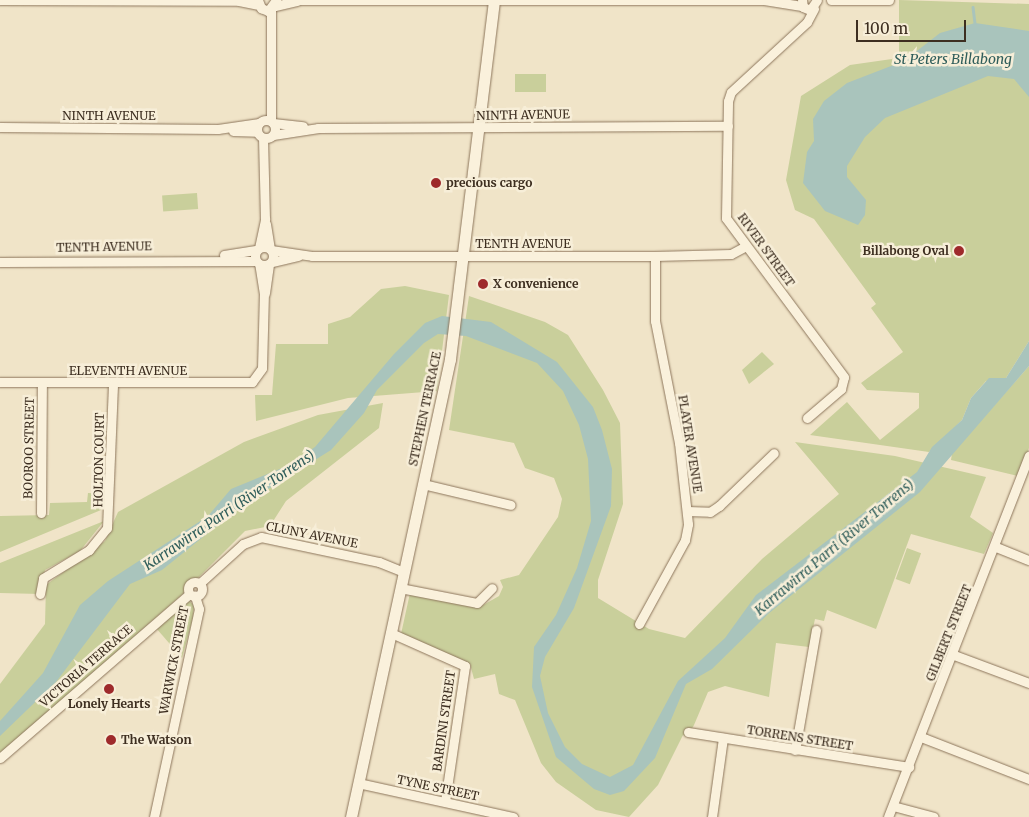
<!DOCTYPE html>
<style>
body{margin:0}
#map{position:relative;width:1029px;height:817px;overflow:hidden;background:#f0e4c8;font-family:Merriweather,serif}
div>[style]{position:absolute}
.green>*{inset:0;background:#c9cf9b;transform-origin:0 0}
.water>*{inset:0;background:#a9c4bc}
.stream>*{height:2.5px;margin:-1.25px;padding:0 1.25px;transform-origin:1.25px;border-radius:1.25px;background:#a9c4bc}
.roads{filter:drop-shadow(0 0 1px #8d765c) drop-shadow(0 0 1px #8d765c)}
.street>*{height:9px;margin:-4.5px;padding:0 4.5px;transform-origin:4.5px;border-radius:4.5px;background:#faf1dc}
.street>.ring{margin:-4.5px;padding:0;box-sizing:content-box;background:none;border:9px solid #faf1dc;border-radius:50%}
.secondary>*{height:11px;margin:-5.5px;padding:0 5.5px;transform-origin:5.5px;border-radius:5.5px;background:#faf1dc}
.dots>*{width:14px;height:14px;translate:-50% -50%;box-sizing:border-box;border:2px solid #f7eed8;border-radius:50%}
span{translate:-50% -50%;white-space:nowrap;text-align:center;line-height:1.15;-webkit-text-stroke:5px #f7eed8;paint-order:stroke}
.street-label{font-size:12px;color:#3d2e20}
.poi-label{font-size:12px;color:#3d2e20;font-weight:700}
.left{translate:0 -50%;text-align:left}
.right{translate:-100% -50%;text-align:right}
.water-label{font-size:14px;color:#2f5d5a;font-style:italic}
.scale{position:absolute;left:856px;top:20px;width:110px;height:22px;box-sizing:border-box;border:2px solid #3d2e20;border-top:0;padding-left:6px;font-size:15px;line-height:18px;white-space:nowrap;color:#3d2e20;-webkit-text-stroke:4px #f7eed8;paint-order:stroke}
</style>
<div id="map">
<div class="green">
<div style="clip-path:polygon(899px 0,1029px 4px,1029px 341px,1006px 378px,986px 381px,971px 398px,962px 420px,929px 452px,810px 435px,847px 402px,880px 440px,919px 408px,919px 393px,867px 390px,861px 383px,903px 352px,871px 308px,876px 304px,814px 219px,795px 210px,786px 180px,801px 96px,850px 65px,899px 58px)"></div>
<div style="left:515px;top:74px;width:31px;height:18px"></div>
<div style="left:197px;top:193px;width:16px;height:35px;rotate:86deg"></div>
<div style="clip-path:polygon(405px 286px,449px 295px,437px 391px,348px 398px,256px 421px,255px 395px,272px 395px,276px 344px,328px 344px,328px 324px,350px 317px,381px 289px)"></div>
<div style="clip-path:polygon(469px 296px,545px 322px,568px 335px,603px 390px,620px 423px,623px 504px,598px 580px,598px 598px,649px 629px,685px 638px,762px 559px,839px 494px,795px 442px,895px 456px,986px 477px,970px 517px,993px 533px,984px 554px,911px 534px,876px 629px,827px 610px,824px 621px,815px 619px,809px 647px,776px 643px,769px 697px,725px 686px,708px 692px,694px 725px,687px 737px,683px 735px,658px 785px,629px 817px,596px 810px,556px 782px,541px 763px,515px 700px,499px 694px,495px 674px,474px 679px,470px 664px,401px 634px,410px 593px,478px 608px,499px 596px,503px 587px,500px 580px,519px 575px,558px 517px,562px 499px,554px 478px,525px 468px,514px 443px,449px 430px)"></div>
<div style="clip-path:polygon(762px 352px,774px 364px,749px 384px,742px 370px)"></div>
<div style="clip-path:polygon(1029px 366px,1029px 448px,1018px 476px,951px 460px,952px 453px)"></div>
<div style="clip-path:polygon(383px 403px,379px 428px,286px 501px,270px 526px,245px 531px,197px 579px,187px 583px,184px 593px,0 754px,0 684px,45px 624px,46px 585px,105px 541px,118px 512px,244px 442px,318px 415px)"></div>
<div style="clip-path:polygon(88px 493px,105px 494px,101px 510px,0 552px,0 516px,49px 515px,50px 503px,87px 502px)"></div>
<div style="clip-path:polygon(104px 521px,80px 551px,45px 570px,40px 594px,0 593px,0 563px)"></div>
<div style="left:907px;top:548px;width:15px;height:33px;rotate:20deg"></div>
<div style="clip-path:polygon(187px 599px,194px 605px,193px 618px,182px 658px,156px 628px)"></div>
</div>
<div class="water">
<div style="clip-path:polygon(975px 23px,1029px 31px,1029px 97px,1014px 79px,988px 76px,885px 118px,865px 137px,847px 166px,847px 177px,866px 200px,865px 215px,858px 225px,825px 211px,803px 183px,807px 152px,814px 141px,813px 119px,824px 101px,847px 83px,904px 61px,940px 33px)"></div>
<div style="clip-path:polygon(442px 316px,491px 322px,557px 362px,593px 407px,602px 430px,612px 469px,611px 506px,574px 608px,545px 657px,540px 676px,548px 713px,565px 747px,582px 764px,610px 777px,633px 765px,678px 681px,725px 638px,756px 595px,917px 472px,932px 447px,962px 420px,971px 398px,989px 378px,1006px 378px,1029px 341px,1029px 366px,920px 492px,768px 614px,712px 669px,686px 684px,655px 758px,624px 791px,610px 795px,594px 789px,556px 757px,532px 687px,534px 647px,556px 615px,577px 568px,591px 521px,588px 459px,579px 425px,563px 391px,537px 363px,466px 336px,438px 334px,424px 343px,377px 390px,364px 413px,331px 450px,244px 504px,162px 570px,130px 584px,56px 682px,0 736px,0 721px,43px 673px,80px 605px,108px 581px,208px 516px,231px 489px,287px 466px,315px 447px,394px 354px,425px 323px)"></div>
</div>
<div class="stream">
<div style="left:973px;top:7px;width:16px;rotate:83deg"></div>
</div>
<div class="roads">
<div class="street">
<div style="left:0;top:0;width:239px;rotate:0.2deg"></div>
<div style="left:239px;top:1px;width:19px;rotate:12deg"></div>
<div style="left:258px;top:0;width:9px;rotate:69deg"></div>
<div style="left:261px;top:8px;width:8px;rotate:23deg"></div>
<div style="left:268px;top:11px;width:14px;rotate:-54deg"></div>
<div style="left:293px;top:0;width:471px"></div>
<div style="left:764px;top:0;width:38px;rotate:9deg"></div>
<div style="left:802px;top:0;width:7px;rotate:82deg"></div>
<div style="left:803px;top:7px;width:8px;rotate:23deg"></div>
<div style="left:810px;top:10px;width:12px;rotate:-55deg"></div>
<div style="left:831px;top:0;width:58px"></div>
<div style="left:275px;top:6px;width:23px;rotate:-13deg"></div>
<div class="ring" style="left:257px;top:120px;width:9px;height:9px"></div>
<div style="left:271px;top:121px;width:111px;rotate:-90deg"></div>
<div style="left:273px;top:123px;width:30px;rotate:6deg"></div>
<div style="left:0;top:127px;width:218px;rotate:0.5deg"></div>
<div style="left:218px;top:129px;width:40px;rotate:-8.5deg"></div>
<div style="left:233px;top:131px;width:24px;rotate:2deg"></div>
<div style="left:273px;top:135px;width:46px;rotate:-8.8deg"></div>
<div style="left:318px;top:128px;width:410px;rotate:-0.3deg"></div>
<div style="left:266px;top:224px;width:25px;rotate:81deg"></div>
<div class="ring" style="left:255px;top:247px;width:9px;height:9px"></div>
<div style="left:259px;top:248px;width:30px;rotate:-78deg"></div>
<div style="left:265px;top:219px;width:81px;rotate:-91.4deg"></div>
<div style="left:271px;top:250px;width:41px;rotate:8.3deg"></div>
<div style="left:312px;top:256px;width:343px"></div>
<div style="left:655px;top:256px;width:76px;rotate:-1.5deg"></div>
<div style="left:731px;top:254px;width:17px;rotate:-28deg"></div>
<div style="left:224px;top:255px;width:32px;rotate:-9deg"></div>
<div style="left:0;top:262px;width:256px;rotate:-0.2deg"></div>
<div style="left:272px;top:262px;width:27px;rotate:-13deg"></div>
<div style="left:265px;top:293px;width:29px;rotate:-82deg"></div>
<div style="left:0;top:382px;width:252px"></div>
<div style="left:252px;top:382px;width:17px;rotate:-54deg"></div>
<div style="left:262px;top:368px;width:74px;rotate:-88.5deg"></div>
<div style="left:264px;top:294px;width:30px;rotate:-99deg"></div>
<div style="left:807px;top:418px;width:45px;rotate:-40.5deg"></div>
<div style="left:841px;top:389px;width:12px;rotate:-76deg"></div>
<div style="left:844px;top:377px;width:198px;rotate:-126.6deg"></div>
<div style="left:726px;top:218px;width:117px;rotate:-89deg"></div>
<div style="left:728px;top:101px;width:9px;rotate:-72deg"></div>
<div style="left:731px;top:92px;width:103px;rotate:-42.6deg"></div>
<div style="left:807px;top:22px;width:15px;rotate:-62deg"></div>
<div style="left:423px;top:484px;width:90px;rotate:13.4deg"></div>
<div style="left:687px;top:511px;width:23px;rotate:2deg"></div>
<div style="left:710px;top:512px;width:11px;rotate:-34deg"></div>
<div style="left:719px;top:506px;width:76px;rotate:-43.9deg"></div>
<div style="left:41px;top:513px;width:130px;rotate:-89.6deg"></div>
<div style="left:996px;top:547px;width:35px;rotate:22deg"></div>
<div class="ring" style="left:188px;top:582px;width:5px;height:5px"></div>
<div style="left:200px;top:583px;width:58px;rotate:-42.2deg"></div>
<div style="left:243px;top:544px;width:19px;rotate:-21deg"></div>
<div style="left:261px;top:537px;width:121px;rotate:12deg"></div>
<div style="left:379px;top:562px;width:27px;rotate:22deg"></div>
<div style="left:400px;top:588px;width:78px;rotate:11deg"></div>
<div style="left:477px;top:603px;width:21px;rotate:-45deg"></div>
<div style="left:40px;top:594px;width:16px;rotate:-79deg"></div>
<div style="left:43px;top:578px;width:54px;rotate:-31.3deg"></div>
<div style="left:89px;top:550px;width:28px;rotate:-51deg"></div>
<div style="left:107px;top:528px;width:144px;rotate:-87.6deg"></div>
<div style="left:639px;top:624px;width:96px;rotate:-61.3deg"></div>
<div style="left:685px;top:540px;width:16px;rotate:-79deg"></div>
<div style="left:688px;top:524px;width:81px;rotate:-96.3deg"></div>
<div style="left:679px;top:443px;width:124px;rotate:-101.1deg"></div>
<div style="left:655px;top:321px;width:65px;rotate:-90deg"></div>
<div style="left:391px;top:633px;width:81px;rotate:24deg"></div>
<div style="left:465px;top:666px;width:137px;rotate:98.4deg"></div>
<div style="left:954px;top:655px;width:80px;rotate:20.5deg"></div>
<div style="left:688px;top:732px;width:224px;rotate:9deg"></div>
<div style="left:921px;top:737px;width:116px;rotate:21.3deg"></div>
<div style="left:795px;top:750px;width:122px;rotate:-80.1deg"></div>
<div style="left:0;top:758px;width:250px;rotate:-40.9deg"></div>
<div style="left:358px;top:783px;width:159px;rotate:12.4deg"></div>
<div style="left:893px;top:806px;width:42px;rotate:15deg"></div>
<div style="left:154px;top:817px;width:213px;rotate:-77.8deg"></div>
<div style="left:199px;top:609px;width:14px;rotate:-107deg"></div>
<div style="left:712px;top:817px;width:80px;rotate:-82.1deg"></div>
<div style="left:888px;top:817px;width:388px;rotate:-68.7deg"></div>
</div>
<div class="secondary">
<div style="left:351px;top:817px;width:469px;rotate:-77.8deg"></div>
<div style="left:450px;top:359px;width:362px;rotate:-83deg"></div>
</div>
</div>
<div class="dots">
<div style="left:436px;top:183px;background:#9e2a2b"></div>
<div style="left:959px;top:251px;background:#9e2a2b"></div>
<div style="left:483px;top:284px;background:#9e2a2b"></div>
<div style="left:109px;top:689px;background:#9e2a2b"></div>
<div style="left:111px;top:740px;background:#9e2a2b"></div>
</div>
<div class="street-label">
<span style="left:523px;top:115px;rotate:-1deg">NINTH AVENUE</span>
<span style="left:109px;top:116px">NINTH AVENUE</span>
<span style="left:523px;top:244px">TENTH AVENUE</span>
<span style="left:104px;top:247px;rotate:-1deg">TENTH AVENUE</span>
<span style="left:766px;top:250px;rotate:54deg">RIVER STREET</span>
<span style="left:128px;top:371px">ELEVENTH AVENUE</span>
<span style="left:425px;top:409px;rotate:-78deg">STEPHEN TERRACE</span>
<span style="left:690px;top:444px;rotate:81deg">PLAYER AVENUE</span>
<span style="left:29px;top:448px;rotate:-89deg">BOOROO STREET</span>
<span style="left:99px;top:460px;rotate:-89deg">HOLTON COURT</span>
<span style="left:312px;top:535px;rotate:11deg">CLUNY AVENUE</span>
<span style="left:949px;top:633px;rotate:-68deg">GILBERT STREET</span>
<span style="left:174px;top:660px;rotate:-79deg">WARWICK STREET</span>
<span style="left:86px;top:666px;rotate:-41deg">VICTORIA TERRACE</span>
<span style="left:444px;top:721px;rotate:-82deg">BARDINI STREET</span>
<span style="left:800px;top:738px;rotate:9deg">TORRENS STREET</span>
<span style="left:438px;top:788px;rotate:12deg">TYNE STREET</span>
</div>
<div class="poi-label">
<span class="left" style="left:446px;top:183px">precious cargo</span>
<span class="right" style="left:949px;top:251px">Billabong Oval</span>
<span class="left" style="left:493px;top:284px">X convenience</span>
<span style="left:109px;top:704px">Lonely Hearts</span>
<span class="left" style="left:121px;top:740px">The Watson</span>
</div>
<div class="water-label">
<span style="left:953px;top:59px">St Peters Billabong</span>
<span style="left:229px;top:510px;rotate:-34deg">Karrawirra Parri (River Torrens)</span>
<span style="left:834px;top:547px;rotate:-40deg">Karrawirra Parri (River Torrens)</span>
</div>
<div class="scale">100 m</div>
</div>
